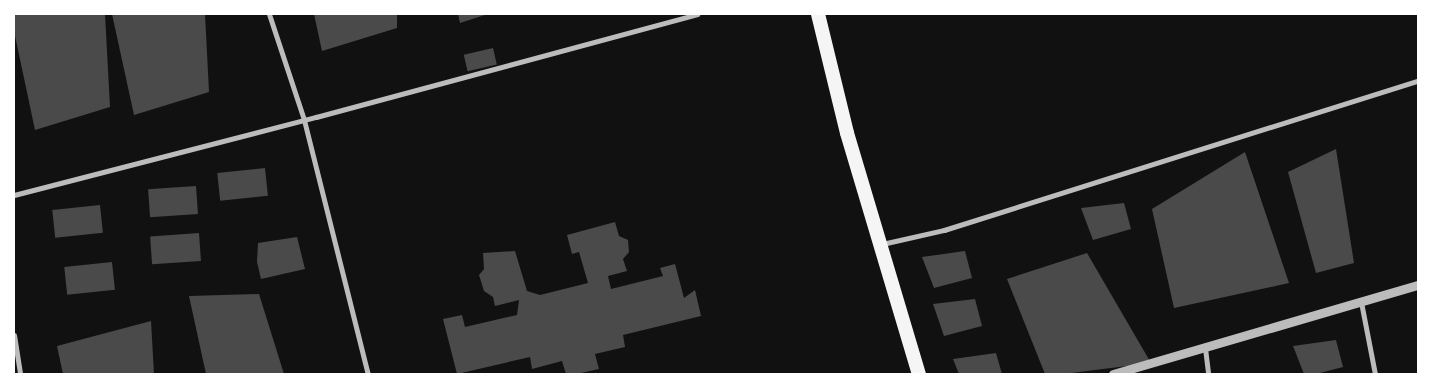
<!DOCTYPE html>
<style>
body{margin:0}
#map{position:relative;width:1432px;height:388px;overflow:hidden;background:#111;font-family:"Roboto Condensed",sans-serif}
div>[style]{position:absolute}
.building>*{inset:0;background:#4a4a4a;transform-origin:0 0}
.minor>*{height:5px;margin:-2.5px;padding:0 2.5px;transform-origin:2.5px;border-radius:2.5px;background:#bcbcbc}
.tertiary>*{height:9px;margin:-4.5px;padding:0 4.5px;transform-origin:4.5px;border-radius:4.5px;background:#bcbcbc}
.trunk>*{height:14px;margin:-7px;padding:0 7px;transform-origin:7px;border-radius:7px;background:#f5f5f5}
span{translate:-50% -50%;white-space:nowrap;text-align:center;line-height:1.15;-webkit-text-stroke:4.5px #fff;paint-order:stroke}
.frame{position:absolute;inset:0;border:15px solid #fff;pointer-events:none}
</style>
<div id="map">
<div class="building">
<div style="clip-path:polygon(14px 14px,105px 14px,110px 107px,35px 130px,14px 31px)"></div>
<div style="clip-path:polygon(112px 14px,205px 14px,209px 92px,134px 115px)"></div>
<div style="clip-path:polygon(314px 14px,397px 14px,397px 28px,322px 51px)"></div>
<div style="clip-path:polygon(458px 14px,488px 14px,460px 23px)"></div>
<div style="left:493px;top:48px;width:17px;height:30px;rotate:77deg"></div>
<div style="clip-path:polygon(1336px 149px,1354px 263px,1316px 273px,1288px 172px)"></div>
<div style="clip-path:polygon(1245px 152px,1289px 283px,1174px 308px,1152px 209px)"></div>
<div style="left:265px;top:168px;width:28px;height:48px;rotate:84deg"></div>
<div style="left:196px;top:186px;width:28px;height:48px;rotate:86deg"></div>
<div style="clip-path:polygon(1124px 203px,1131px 229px,1093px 240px,1081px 208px)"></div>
<div style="left:100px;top:205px;width:28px;height:48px;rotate:84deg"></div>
<div style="clip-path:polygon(615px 222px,619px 236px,628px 240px,629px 252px,623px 259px,627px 271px,608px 276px,611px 289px,663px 276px,660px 268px,675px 264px,684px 298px,695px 290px,701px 316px,623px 335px,625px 347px,595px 354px,599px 369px,576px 374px,566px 374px,562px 361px,532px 369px,530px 357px,457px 374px,443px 319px,462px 315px,465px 327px,517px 315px,519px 300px,495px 306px,493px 297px,484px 291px,479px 275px,484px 269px,483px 253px,515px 251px,527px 291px,540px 295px,588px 283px,579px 252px,572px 254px,567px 235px)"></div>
<div style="left:199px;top:233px;width:28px;height:49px;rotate:86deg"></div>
<div style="clip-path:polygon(297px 237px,305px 269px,261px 279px,257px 262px,258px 243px)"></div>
<div style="clip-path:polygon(965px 251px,972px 278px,934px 288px,922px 257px)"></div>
<div style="clip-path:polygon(1087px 253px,1151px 363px,1063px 374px,1045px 374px,1007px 279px)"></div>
<div style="left:112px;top:262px;width:28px;height:48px;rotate:84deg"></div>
<div style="clip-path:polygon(259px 294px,284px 374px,206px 374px,189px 296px)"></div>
<div style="clip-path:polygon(975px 299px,982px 326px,944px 336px,933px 304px)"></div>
<div style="clip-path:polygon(151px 321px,154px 374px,63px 374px,57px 346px)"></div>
<div style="clip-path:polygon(1336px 340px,1343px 367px,1316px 374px,1304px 374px,1293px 346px)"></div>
<div style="clip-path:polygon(996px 353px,1002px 374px,959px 374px,953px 359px)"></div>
</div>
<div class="minor">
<div style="left:269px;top:14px;width:112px;rotate:71.7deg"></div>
<div style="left:304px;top:120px;width:262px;rotate:75.9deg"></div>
<div style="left:14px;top:195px;width:312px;rotate:-14.5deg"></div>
<div style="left:316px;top:117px;width:395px;rotate:-15.1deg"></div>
<div style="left:882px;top:244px;width:64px;rotate:-12.7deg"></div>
<div style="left:944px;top:230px;width:497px;rotate:-17.5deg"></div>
<div style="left:1361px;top:302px;width:73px;rotate:79deg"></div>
<div style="left:14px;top:335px;width:39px;rotate:81deg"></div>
<div style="left:1205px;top:348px;width:26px;rotate:83deg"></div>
</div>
<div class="tertiary">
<div style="left:1113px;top:374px;width:318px;rotate:-16.3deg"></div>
</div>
<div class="trunk">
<div style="left:818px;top:14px;width:122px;rotate:76.3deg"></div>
<div style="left:847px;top:133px;width:252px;rotate:73.4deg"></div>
</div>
<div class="frame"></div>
</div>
